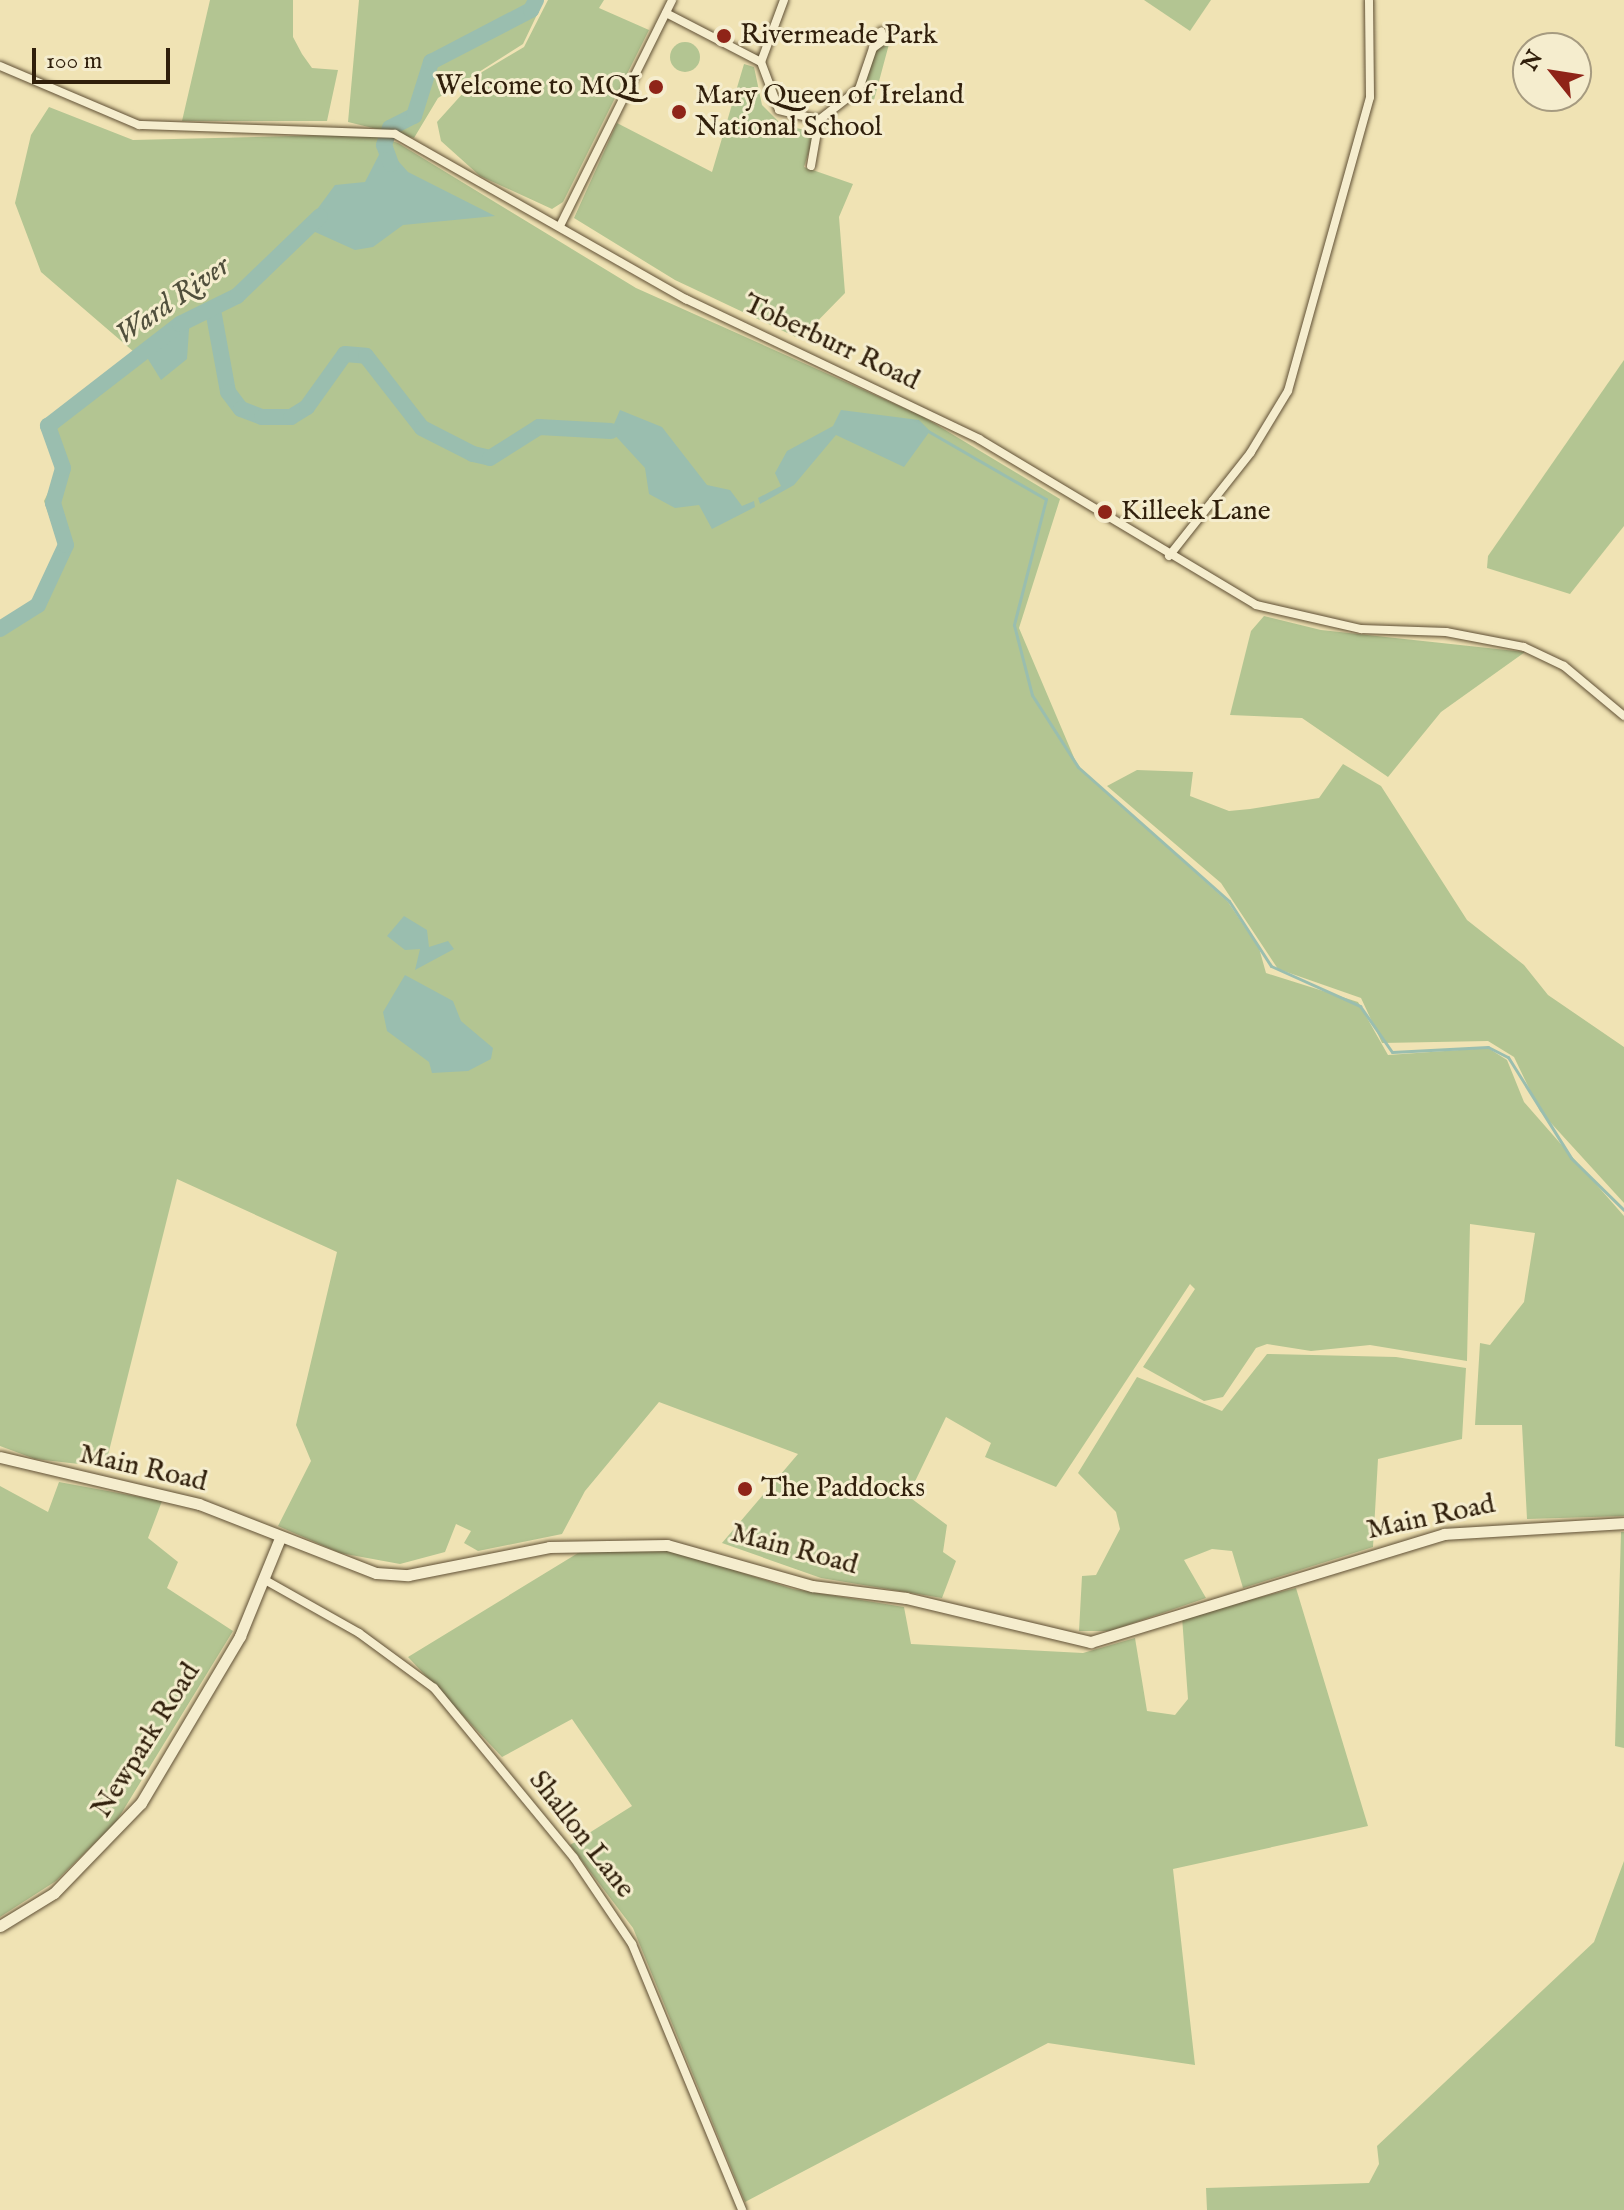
<!DOCTYPE html>
<style>
body{margin:0}
#map{position:relative;width:1624px;height:2210px;overflow:hidden;background:#f0e3b4;font-family:"IM FELL English",serif}
div>[style]{position:absolute}
.green>*{inset:0;background:#b3c592}
.round{border-radius:50%}
.water>*{inset:0;background:#9abeaf}
.stream>*{height:3px;margin:-1.5px;padding:0 1.5px;transform-origin:1.5px;border-radius:1.5px;background:#9abeaf}
.river>*{height:16px;margin:-8px;padding:0 8px;transform-origin:8px;border-radius:8px;background:#9abeaf}
.roads{filter:drop-shadow(0 0 2px #605035) drop-shadow(0 0 2px #605035)}
.street>*{height:8px;margin:-4px;padding:0 4px;transform-origin:4px;border-radius:4px;background:#f5edce}
.secondary>*{height:11px;margin:-5.5px;padding:0 5.5px;transform-origin:5.5px;border-radius:5.5px;background:#f5edce}
.dots>*{width:22px;height:22px;translate:-50% -50%;box-sizing:border-box;border:4px solid #f5edce;border-radius:50%}
span{translate:-50% -50%;white-space:nowrap;text-align:center;line-height:1.15;-webkit-text-stroke:6px #f5edce;paint-order:stroke}
.poi-label{font-size:28px;color:#301f0b}
.left{translate:0 -50%;text-align:left}
.right{translate:-100% -50%;text-align:right}
.street-label{font-size:28px;color:#301f0b}
.water-label{font-size:30px;color:#504f3c;font-style:italic}
.north{position:absolute;left:1512px;top:32px;width:80px;height:80px;box-sizing:border-box;background:#f5edce;border:2px solid #a69b80;border-radius:50%;rotate:300deg;font-size:22px;font-weight:700;line-height:32px;text-align:center;color:#301f0b}
.north::after{content:'';display:block;margin:auto;width:28px;height:36px;background:#8f2418;clip-path:polygon(50% 0,100% 100%,50% 72%,0 100%)}
.scale{position:absolute;left:32px;top:48px;width:138px;height:36px;box-sizing:border-box;border:4px solid #301f0b;border-top:0;padding-left:10px;font-size:24px;line-height:28px;white-space:nowrap;color:#301f0b;-webkit-text-stroke:6px #f5edce;paint-order:stroke}
</style>
<div id="map">
<div class="green">
<div style="clip-path:polygon(210px 0,293px 0,293px 37px,302px 54px,312px 68px,338px 70px,327px 121px,182px 121px)"></div>
<div style="clip-path:polygon(359px 0,544px 0,523px 44px,438px 98px,414px 138px,348px 122px)"></div>
<div style="clip-path:polygon(548px 0,604px 0,599px 8px,649px 30px,563px 202px,552px 209px,480px 176px,441px 141px,437px 122px,482px 72px,524px 47px)"></div>
<div style="clip-path:polygon(1144px 0,1211px 0,1190px 31px)"></div>
<div class="round" style="left:670px;top:42px;width:30px;height:30px"></div>
<div style="clip-path:polygon(889px 44px,874px 100px,861px 96px,855px 104px,877px 47px)"></div>
<div style="clip-path:polygon(744px 64px,754px 67px,762px 105px,782px 125px,815px 132px,804px 167px,853px 184px,839px 217px,845px 293px,800px 339px,675px 280px,574px 218px,617px 123px,712px 172px)"></div>
<div style="clip-path:polygon(49px 107px,133px 140px,371px 134px,398px 143px,636px 288px,922px 416px,1060px 499px,1019px 628px,1078px 767px,1228px 902px,1259px 948px,1266px 973px,1358px 1002px,1388px 1055px,1488px 1048px,1507px 1060px,1524px 1102px,1624px 1216px,1624px 1516px,1527px 1519px,1522px 1425px,1475px 1425px,1480px 1343px,1490px 1345px,1524px 1302px,1535px 1233px,1470px 1224px,1467px 1361px,1370px 1345px,1311px 1351px,1267px 1344px,1256px 1348px,1223px 1397px,1204px 1401px,1143px 1367px,1195px 1289px,1190px 1284px,1056px 1487px,985px 1457px,991px 1443px,946px 1417px,908px 1496px,947px 1525px,943px 1552px,956px 1561px,942px 1598px,821px 1578px,722px 1543px,798px 1454px,659px 1402px,585px 1491px,562px 1534px,478px 1551px,464px 1543px,471px 1531px,456px 1524px,445px 1552px,400px 1564px,340px 1553px,278px 1526px,311px 1461px,296px 1425px,337px 1252px,177px 1179px,105px 1467px,35px 1459px,0 1446px,0 636px,46px 599px,61px 550px,44px 501px,63px 463px,51px 429px,134px 352px,41px 272px,15px 203px,31px 135px)"></div>
<div style="clip-path:polygon(1624px 360px,1624px 526px,1570px 594px,1487px 568px,1488px 556px)"></div>
<div style="clip-path:polygon(1264px 616px,1321px 630px,1525px 652px,1441px 712px,1388px 777px,1302px 718px,1230px 715px,1251px 631px)"></div>
<div style="clip-path:polygon(1343px 764px,1381px 786px,1467px 920px,1524px 965px,1548px 995px,1624px 1047px,1624px 1203px,1540px 1111px,1514px 1057px,1488px 1041px,1382px 1043px,1361px 998px,1278px 969px,1221px 883px,1107px 786px,1137px 770px,1193px 772px,1190px 796px,1229px 811px,1250px 809px,1319px 798px)"></div>
<div style="clip-path:polygon(1267px 1354px,1396px 1357px,1466px 1368px,1462px 1439px,1378px 1459px,1373px 1547px,1243px 1588px,1232px 1551px,1212px 1549px,1184px 1560px,1206px 1598px,1110px 1631px,1079px 1631px,1082px 1576px,1096px 1575px,1120px 1529px,1116px 1512px,1078px 1473px,1137px 1377px,1222px 1411px)"></div>
<div style="clip-path:polygon(59px 1482px,162px 1501px,148px 1538px,178px 1562px,167px 1588px,233px 1631px,116px 1822px,56px 1881px,0 1917px,0 1486px,48px 1512px)"></div>
<div style="clip-path:polygon(1621px 1532px,1624px 1532px,1624px 1748px,1615px 1746px)"></div>
<div style="clip-path:polygon(583px 1550px,672px 1550px,793px 1589px,904px 1607px,911px 1644px,1083px 1653px,1135px 1638px,1147px 1711px,1175px 1715px,1188px 1699px,1182px 1617px,1296px 1588px,1368px 1826px,1173px 1869px,1195px 2065px,1048px 2043px,745px 2202px,633px 1928px,570px 1845px,632px 1806px,572px 1719px,502px 1757px,408px 1657px)"></div>
<div style="clip-path:polygon(1624px 1861px,1624px 2210px,1207px 2210px,1206px 2188px,1369px 2183px,1379px 2164px,1377px 2146px,1594px 1942px)"></div>
</div>
<div class="water">
<div style="clip-path:polygon(384px 145px,408px 172px,495px 216px,403px 225px,373px 247px,355px 250px,304px 227px,335px 185px,365px 182px)"></div>
<div style="clip-path:polygon(190px 315px,187px 359px,161px 380px,143px 351px)"></div>
<div style="clip-path:polygon(620px 410px,662px 427px,707px 485px,730px 490px,742px 506px,754px 501px,755px 507px,712px 529px,699px 505px,675px 508px,649px 494px,645px 468px,611px 431px)"></div>
<div style="clip-path:polygon(841px 410px,919px 420px,930px 431px,904px 467px,836px 435px,794px 485px,760px 504px,758px 498px,781px 486px,775px 473px,787px 451px,833px 426px)"></div>
<div style="clip-path:polygon(404px 916px,427px 930px,429px 947px,448px 941px,454px 949px,415px 970px,420px 949px,405px 950px,387px 936px)"></div>
<div style="clip-path:polygon(405px 975px,453px 1001px,461px 1021px,493px 1048px,491px 1059px,468px 1071px,432px 1073px,429px 1062px,387px 1031px,383px 1012px)"></div>
</div>
<div class="stream">
<div style="left:928px;top:431px;width:136px;rotate:30deg"></div>
<div style="left:1046px;top:499px;width:130px;rotate:104.3deg"></div>
<div style="left:1014px;top:625px;width:72px;rotate:75.6deg"></div>
<div style="left:1032px;top:695px;width:85px;rotate:57.4deg"></div>
<div style="left:1078px;top:767px;width:202px;rotate:41.6deg"></div>
<div style="left:1229px;top:901px;width:77px;rotate:57.1deg"></div>
<div style="left:1271px;top:966px;width:98px;rotate:24.2deg"></div>
<div style="left:1360px;top:1006px;width:56px;rotate:55.2deg"></div>
<div style="left:1392px;top:1052px;width:96px;rotate:-3deg"></div>
<div style="left:1488px;top:1047px;width:22px;rotate:27deg"></div>
<div style="left:1508px;top:1057px;width:119px;rotate:58deg"></div>
<div style="left:1571px;top:1158px;width:74px;rotate:44.5deg"></div>
</div>
<div class="river">
<div style="left:391px;top:164px;width:20px;rotate:-110deg"></div>
<div style="left:384px;top:145px;width:18px;rotate:-71deg"></div>
<div style="left:390px;top:128px;width:27px;rotate:-27deg"></div>
<div style="left:414px;top:116px;width:57px;rotate:-72.5deg"></div>
<div style="left:431px;top:62px;width:113px;rotate:-27.5deg"></div>
<div style="left:531px;top:10px;width:11px;rotate:-63deg"></div>
<div style="left:213px;top:310px;width:83px;rotate:79.6deg"></div>
<div style="left:228px;top:392px;width:21px;rotate:53deg"></div>
<div style="left:241px;top:409px;width:22px;rotate:21deg"></div>
<div style="left:262px;top:417px;width:29px"></div>
<div style="left:291px;top:417px;width:19px;rotate:-32deg"></div>
<div style="left:307px;top:407px;width:65px;rotate:-54.4deg"></div>
<div style="left:345px;top:354px;width:21px;rotate:5deg"></div>
<div style="left:366px;top:356px;width:91px;rotate:52.1deg"></div>
<div style="left:422px;top:428px;width:57px;rotate:27deg"></div>
<div style="left:473px;top:454px;width:17px;rotate:13deg"></div>
<div style="left:490px;top:458px;width:58px;rotate:-32.3deg"></div>
<div style="left:539px;top:427px;width:72px;rotate:3.2deg"></div>
<div style="left:0;top:629px;width:45px;rotate:-32.3deg"></div>
<div style="left:38px;top:605px;width:66px;rotate:-65deg"></div>
<div style="left:66px;top:545px;width:44px;rotate:-107.2deg"></div>
<div style="left:53px;top:503px;width:36px;rotate:-74deg"></div>
<div style="left:63px;top:468px;width:45px;rotate:-109.7deg"></div>
<div style="left:48px;top:426px;width:167px;rotate:-37.7deg"></div>
<div style="left:180px;top:324px;width:64px;rotate:-26.2deg"></div>
<div style="left:237px;top:296px;width:115px;rotate:-43.9deg"></div>
</div>
<div class="roads">
<div class="street">
<div style="left:666px;top:13px;width:107px;rotate:27.3deg"></div>
<div style="left:761px;top:62px;width:66px;rotate:-69.6deg"></div>
<div style="left:761px;top:62px;width:51px;rotate:69.4deg"></div>
<div style="left:779px;top:110px;width:41px;rotate:14deg"></div>
<div style="left:819px;top:120px;width:51px;rotate:-37.8deg"></div>
<div style="left:859px;top:89px;width:43px;rotate:-71.1deg"></div>
<div style="left:873px;top:48px;width:14px;rotate:-36deg"></div>
<div style="left:884px;top:40px;width:9px;rotate:-108deg"></div>
<div style="left:0;top:66px;width:151px;rotate:23deg"></div>
<div style="left:139px;top:125px;width:256px;rotate:2deg"></div>
<div style="left:395px;top:134px;width:335px;rotate:29.6deg"></div>
<div style="left:686px;top:299px;width:325px;rotate:25.5deg"></div>
<div style="left:979px;top:439px;width:323px;rotate:30.9deg"></div>
<div style="left:1256px;top:605px;width:108px;rotate:12.9deg"></div>
<div style="left:1361px;top:629px;width:85px;rotate:2deg"></div>
<div style="left:1446px;top:632px;width:79px;rotate:10.9deg"></div>
<div style="left:1524px;top:647px;width:44px;rotate:25.4deg"></div>
<div style="left:1564px;top:666px;width:78px;rotate:39.8deg"></div>
<div style="left:811px;top:166px;width:47px;rotate:-80.1deg"></div>
<div style="left:560px;top:226px;width:252px;rotate:-63.6deg"></div>
<div style="left:1169px;top:556px;width:132px;rotate:-51.7deg"></div>
<div style="left:1251px;top:452px;width:71px;rotate:-58.8deg"></div>
<div style="left:1288px;top:391px;width:305px;rotate:-74.4deg"></div>
<div style="left:1370px;top:97px;width:97px;rotate:-90.6deg"></div>
<div style="left:265px;top:1580px;width:108px;rotate:29.4deg"></div>
<div style="left:359px;top:1633px;width:93px;rotate:36.3deg"></div>
<div style="left:434px;top:1688px;width:220px;rotate:50.5deg"></div>
<div style="left:574px;top:1858px;width:104px;rotate:56deg"></div>
<div style="left:632px;top:1944px;width:288px;rotate:67.5deg"></div>
</div>
<div class="secondary">
<div style="left:0;top:1457px;width:204px;rotate:13.3deg"></div>
<div style="left:199px;top:1504px;width:190px;rotate:21.3deg"></div>
<div style="left:376px;top:1573px;width:32px;rotate:4deg"></div>
<div style="left:408px;top:1575px;width:144px;rotate:-11.2deg"></div>
<div style="left:549px;top:1547px;width:118px;rotate:-1deg"></div>
<div style="left:667px;top:1545px;width:151px;rotate:15.8deg"></div>
<div style="left:812px;top:1586px;width:95px;rotate:7.3deg"></div>
<div style="left:906px;top:1598px;width:190px;rotate:13.4deg"></div>
<div style="left:1091px;top:1642px;width:369px;rotate:-17deg"></div>
<div style="left:1444px;top:1534px;width:180px;rotate:-3.5deg"></div>
<div style="left:0;top:1926px;width:63px;rotate:-31.4deg"></div>
<div style="left:54px;top:1893px;width:125px;rotate:-46deg"></div>
<div style="left:141px;top:1803px;width:194px;rotate:-59.3deg"></div>
<div style="left:240px;top:1636px;width:106px;rotate:-67.8deg"></div>
</div>
</div>
<div class="dots">
<div style="left:724px;top:36px;background:#8f2418"></div>
<div style="left:656px;top:87px;background:#8f2418"></div>
<div style="left:679px;top:112px;background:#8f2418"></div>
<div style="left:1105px;top:512px;background:#8f2418"></div>
<div style="left:745px;top:1489px;background:#8f2418"></div>
</div>
<div class="poi-label">
<span class="left" style="left:740px;top:36px">Rivermeade Park</span>
<span class="right" style="left:640px;top:87px">Welcome to MQI</span>
<span class="left" style="left:695px;top:112px">Mary Queen of Ireland<br>National School</span>
<span class="left" style="left:1121px;top:512px">Killeek Lane</span>
<span class="left" style="left:761px;top:1489px">The Paddocks</span>
</div>
<div class="street-label">
<span style="left:831px;top:343px;rotate:25deg">Toberburr Road</span>
<span style="left:143px;top:1469px;rotate:13deg">Main Road</span>
<span style="left:1431px;top:1518px;rotate:-12deg">Main Road</span>
<span style="left:794px;top:1550px;rotate:15deg">Main Road</span>
<span style="left:147px;top:1741px;rotate:-58deg">Newpark Road</span>
<span style="left:581px;top:1835px;rotate:52deg">Shallon Lane</span>
</div>
<div class="water-label">
<span style="left:173px;top:301px;rotate:-35deg">Ward River</span>
</div>
<div class="north">N</div>
<div class="scale">100 m</div>
</div>
